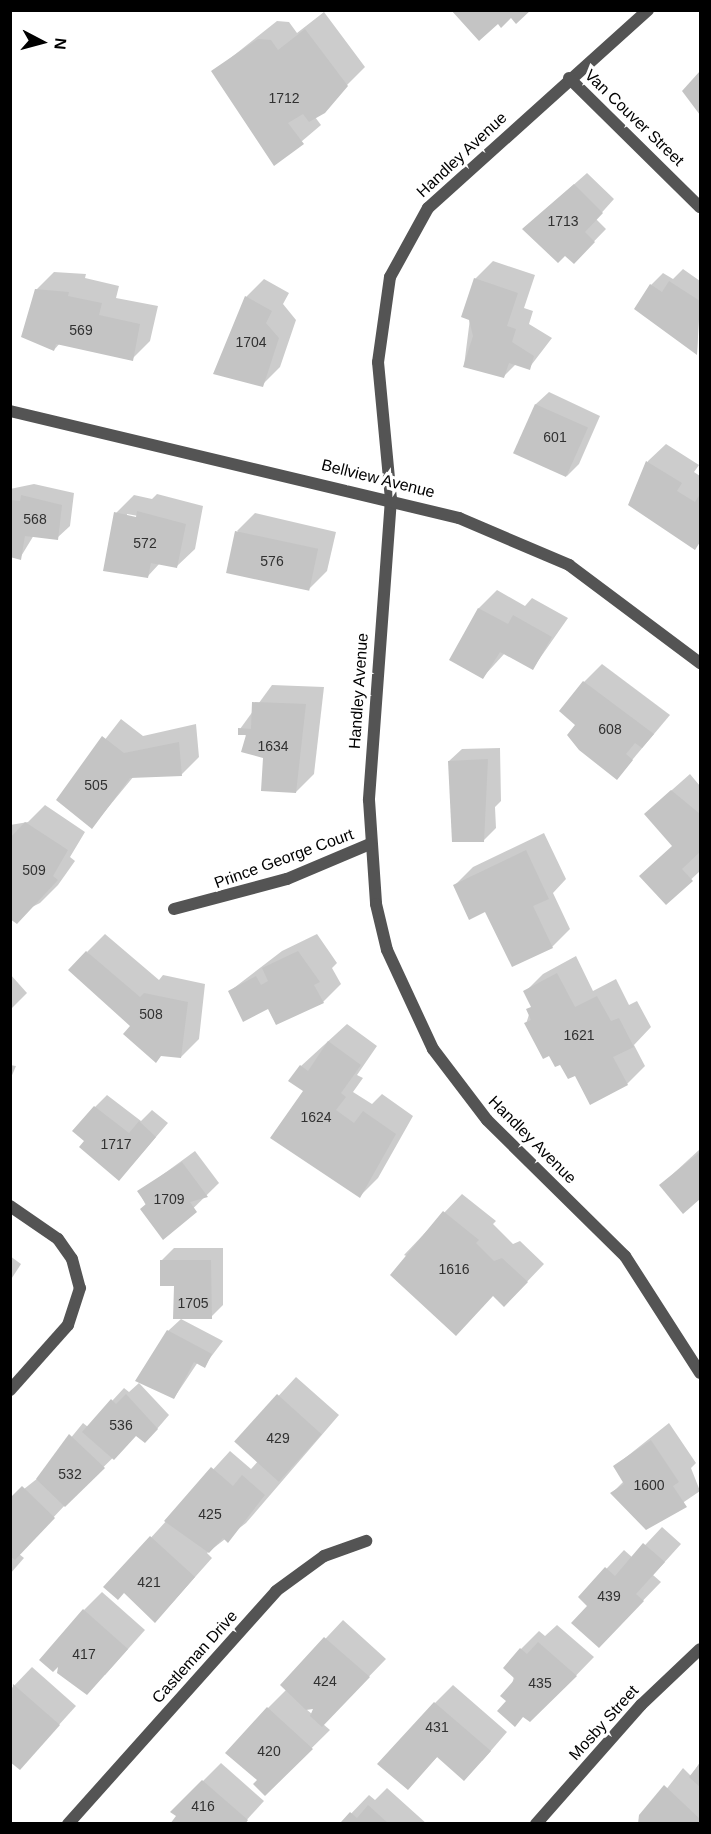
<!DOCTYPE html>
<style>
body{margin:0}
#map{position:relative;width:711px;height:1834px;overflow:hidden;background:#fff;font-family:Helvetica,sans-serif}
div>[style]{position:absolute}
.shadow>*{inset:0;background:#0003}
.building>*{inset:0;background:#c4c4c4;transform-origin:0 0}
.minor>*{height:12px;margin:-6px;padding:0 6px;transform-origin:6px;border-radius:6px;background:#545454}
span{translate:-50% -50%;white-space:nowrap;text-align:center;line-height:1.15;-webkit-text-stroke:6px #fff;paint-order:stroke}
.number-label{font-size:14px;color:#313131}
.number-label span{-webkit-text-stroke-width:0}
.street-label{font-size:16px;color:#000}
.frame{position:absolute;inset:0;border:12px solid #000;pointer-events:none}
.north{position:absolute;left:12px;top:12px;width:60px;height:60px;-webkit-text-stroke:4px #fff;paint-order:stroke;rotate:96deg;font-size:16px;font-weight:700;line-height:24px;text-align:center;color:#000}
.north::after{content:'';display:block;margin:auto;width:21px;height:27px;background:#000;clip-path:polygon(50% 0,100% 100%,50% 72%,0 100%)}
</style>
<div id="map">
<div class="shadow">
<div style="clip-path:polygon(324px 12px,365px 67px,315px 117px,321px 125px,275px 164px,213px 72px,277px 21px,289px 22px,297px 33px)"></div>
<div style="clip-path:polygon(700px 73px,700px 113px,684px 91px)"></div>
<div style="clip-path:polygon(587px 173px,614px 199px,596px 219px,606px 229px,574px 262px,537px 217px)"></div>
<div style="clip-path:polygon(493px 261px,535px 275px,524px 308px,533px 311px,529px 324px,552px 338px,529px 368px,516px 364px,503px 377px,464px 366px,475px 279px)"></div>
<div style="clip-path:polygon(683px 269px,700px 281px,697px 353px,651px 285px,663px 273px,673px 279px)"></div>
<div style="clip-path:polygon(54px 272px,86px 274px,85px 278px,119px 286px,116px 298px,158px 306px,150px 341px,132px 359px,60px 343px,54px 350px,36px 290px)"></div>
<div style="clip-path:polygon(264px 279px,289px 293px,283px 304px,296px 320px,280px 367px,262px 385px,246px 297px)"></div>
<div style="clip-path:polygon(549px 392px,600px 416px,579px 464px,567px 476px,520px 454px,536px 404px)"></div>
<div style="clip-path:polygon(666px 444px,699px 465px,694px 472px,700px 476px,700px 542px,695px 548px,630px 504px,648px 461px)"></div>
<div style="clip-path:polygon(34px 484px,74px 493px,70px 526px,57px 538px,34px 535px,20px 558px,10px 556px,10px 489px)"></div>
<div style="clip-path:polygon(evenodd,157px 494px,203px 506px,195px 549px,176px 567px,160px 563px,148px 576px,116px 513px,134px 495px,152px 499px,157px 494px,127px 514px,144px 517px,143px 520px,127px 517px,127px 514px)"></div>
<div style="clip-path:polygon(255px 513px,336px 532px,327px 571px,309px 589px,237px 531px)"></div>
<div style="clip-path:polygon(497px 590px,525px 606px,532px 598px,568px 618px,533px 668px,505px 653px,483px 677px,451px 659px,479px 608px)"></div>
<div style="clip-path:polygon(602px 664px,670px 715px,617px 778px,577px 725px,584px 682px)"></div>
<div style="clip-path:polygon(272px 685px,324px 687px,314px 774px,296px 792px,240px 729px)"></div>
<div style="clip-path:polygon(121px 719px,143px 736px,196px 724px,199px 757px,181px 775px,134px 776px,92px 827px,58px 800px)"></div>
<div style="clip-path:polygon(500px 748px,501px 801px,495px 807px,496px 828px,484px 840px,449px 761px,462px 749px)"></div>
<div style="clip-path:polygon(690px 774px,700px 786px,700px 871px,666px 903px,674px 845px,664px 797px)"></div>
<div style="clip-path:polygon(45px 805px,85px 832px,70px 857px,75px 861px,58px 885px,40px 903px,10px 918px,10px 825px,28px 822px)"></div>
<div style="clip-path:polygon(544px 833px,566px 879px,553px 893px,570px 929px,552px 947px,486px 910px,455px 885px,473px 867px)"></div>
<div style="clip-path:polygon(105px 934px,159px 980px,163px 975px,205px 984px,199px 1039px,181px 1057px,87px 952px)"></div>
<div style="clip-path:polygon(317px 934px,337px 963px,332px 968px,341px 984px,323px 1002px,268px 1007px,230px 991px,282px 951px)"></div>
<div style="clip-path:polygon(576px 956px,593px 991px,616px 979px,629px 1005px,637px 1001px,651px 1027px,634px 1045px,645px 1066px,627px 1084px,575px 1074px,550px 1054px,526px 1024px,532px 1005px,525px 992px,543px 974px)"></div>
<div style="clip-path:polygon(10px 974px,27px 993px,10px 1010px)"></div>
<div style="clip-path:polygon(347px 1024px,377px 1046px,357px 1075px,363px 1078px,353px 1092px,372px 1104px,382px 1094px,413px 1116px,378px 1178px,360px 1196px,305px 1091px,301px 1066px)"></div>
<div style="clip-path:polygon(10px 1065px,16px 1066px,10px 1080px)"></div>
<div style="clip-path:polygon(107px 1095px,141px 1121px,152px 1110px,168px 1123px,131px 1166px,86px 1141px,95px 1107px)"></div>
<div style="clip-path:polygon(700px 1149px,700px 1197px,683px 1211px,661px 1185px)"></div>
<div style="clip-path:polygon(195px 1151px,219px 1183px,163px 1238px,139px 1192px)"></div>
<div style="clip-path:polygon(462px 1194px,496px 1221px,493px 1224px,513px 1244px,520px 1241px,544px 1264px,522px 1287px,493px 1295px,404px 1255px)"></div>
<div style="clip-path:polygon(174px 1248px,223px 1248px,223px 1305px,211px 1317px,175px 1285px,162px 1260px)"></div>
<div style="clip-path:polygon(10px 1256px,21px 1264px,10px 1281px)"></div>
<div style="clip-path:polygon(181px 1319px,223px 1341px,204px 1366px,198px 1362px,174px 1398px,168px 1331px)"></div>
<div style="clip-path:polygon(296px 1377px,339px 1415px,246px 1523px,207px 1553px,212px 1558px,172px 1603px,155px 1621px,125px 1591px,106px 1587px,230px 1451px,251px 1469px,259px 1460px,236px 1442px)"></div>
<div style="clip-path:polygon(139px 1383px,169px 1415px,157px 1429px,137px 1434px,66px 1504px,19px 1554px,24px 1558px,10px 1574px,10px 1500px,38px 1478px,83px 1423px,88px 1427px,124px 1388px,129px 1392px)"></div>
<div style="clip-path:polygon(669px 1423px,696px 1463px,691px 1468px,700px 1491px,646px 1528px,612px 1493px,624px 1481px,615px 1466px)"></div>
<div style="clip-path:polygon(662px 1527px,681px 1544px,653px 1575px,661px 1582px,599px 1646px,589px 1606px,580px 1597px,624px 1550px,633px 1558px)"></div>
<div style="clip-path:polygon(102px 1592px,145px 1630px,105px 1675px,84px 1610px)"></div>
<div style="clip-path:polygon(evenodd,343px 1620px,386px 1659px,323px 1724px,330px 1730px,265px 1794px,259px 1780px,268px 1708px,287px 1689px,282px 1685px,343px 1620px,315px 1707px,312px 1714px,306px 1709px,315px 1707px)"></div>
<div style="clip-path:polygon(557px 1625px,594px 1657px,563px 1689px,508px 1700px,521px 1649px,539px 1631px,545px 1636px)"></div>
<div style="clip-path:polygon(32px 1667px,76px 1706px,20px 1768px,10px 1761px,10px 1690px)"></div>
<div style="clip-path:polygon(453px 1685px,507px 1732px,482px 1761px,438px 1756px,408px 1788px,435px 1703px)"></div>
<div style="clip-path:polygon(700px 1762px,700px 1824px,639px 1824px,683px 1768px,691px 1776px)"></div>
<div style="clip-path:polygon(221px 1763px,264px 1801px,243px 1824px,172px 1812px)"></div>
<div style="clip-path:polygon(387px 1788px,427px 1824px,343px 1822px,369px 1795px,375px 1800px)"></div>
</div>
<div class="building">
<div style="clip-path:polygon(451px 10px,531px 10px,516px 24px,511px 18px,501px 28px,498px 24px,479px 41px)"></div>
<div style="clip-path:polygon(305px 29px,348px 86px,325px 113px,309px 122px,303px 114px,288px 123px,304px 144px,274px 166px,211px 71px,258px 39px,271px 40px,278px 50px)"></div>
<div style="clip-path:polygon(700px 71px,700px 115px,682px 91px)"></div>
<div style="clip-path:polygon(574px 184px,603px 213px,585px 232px,595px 242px,574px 264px,565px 256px,558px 263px,522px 229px)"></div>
<div style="clip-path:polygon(474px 278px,518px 293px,507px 326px,516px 329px,512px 342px,534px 356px,530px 370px,509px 363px,504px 378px,463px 367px,473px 336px,469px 320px,461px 317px)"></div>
<div style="clip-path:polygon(669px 281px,700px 301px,697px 355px,634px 309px,650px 284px,662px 292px)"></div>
<div style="clip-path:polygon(35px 289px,69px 292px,68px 296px,102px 303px,99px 315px,140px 324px,133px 361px,56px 344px,54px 351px,21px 337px)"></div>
<div style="clip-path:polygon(245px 296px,272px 311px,266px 323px,279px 338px,263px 387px,213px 374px)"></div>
<div style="left:535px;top:404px;width:58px;height:54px;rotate:24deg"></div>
<div style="clip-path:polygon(646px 461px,682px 483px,677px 491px,695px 502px,700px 494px,700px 542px,695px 550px,628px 505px)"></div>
<div style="clip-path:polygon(21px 495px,62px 505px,58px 540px,25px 536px,21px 560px,10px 557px,10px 500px,20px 501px)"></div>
<div style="clip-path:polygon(137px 511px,186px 524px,177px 568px,151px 563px,148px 578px,103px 571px,114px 512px,136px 517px)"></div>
<div style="left:235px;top:531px;width:85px;height:43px;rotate:12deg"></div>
<div style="clip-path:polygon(478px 608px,508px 624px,513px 615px,552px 637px,533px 670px,500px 652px,483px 679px,449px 660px)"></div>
<div style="clip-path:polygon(583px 681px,654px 734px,642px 748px,635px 743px,626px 754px,633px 760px,617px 780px,579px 750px,567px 735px,575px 725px,559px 711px)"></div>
<div style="clip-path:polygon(252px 702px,306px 704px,296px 793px,261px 791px,263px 758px,241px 752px,246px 735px,238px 735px,238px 728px,251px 729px)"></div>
<div style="clip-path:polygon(102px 736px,124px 753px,179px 742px,182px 776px,130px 778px,92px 829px,56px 800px)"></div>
<div style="clip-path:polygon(488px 759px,484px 842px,452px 842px,448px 761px)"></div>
<div style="clip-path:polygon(671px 790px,700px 814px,700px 852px,682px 869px,693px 881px,666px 905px,639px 876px,672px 846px,644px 814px)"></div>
<div style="clip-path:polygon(25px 822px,68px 850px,53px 876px,58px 880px,17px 924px,10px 919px,10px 838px)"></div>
<div style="clip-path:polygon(526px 850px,549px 899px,533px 906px,553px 948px,512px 967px,485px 912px,469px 920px,453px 885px)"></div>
<div style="clip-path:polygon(86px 951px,140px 997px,144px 993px,188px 1002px,181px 1058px,161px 1056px,156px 1063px,123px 1034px,130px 1026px,68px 970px)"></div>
<div style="clip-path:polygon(298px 951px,320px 982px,314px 985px,324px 1003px,276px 1025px,268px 1009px,243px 1022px,228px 991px,256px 976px,261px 985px,268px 981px,262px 968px)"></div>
<div style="clip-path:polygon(557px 973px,575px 1007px,597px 996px,611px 1021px,619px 1018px,634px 1047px,613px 1057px,628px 1085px,590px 1105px,575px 1076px,568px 1079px,560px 1065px,555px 1067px,549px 1056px,543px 1059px,524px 1023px,531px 1020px,526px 1009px,531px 1007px,523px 991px)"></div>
<div style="clip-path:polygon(328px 1041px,361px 1065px,341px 1093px,346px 1097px,336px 1110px,354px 1123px,363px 1111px,396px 1134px,360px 1198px,270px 1138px,303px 1091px,288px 1081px,300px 1065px,308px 1071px)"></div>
<div style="clip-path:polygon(94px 1106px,129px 1133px,139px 1121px,156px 1137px,119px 1181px,79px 1147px,84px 1141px,72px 1131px)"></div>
<div style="clip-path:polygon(700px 1152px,700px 1199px,683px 1214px,659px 1185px)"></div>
<div style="clip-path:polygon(182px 1162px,208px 1197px,190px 1202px,197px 1212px,163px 1240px,140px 1209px,146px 1204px,137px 1191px)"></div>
<div style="clip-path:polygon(443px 1211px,479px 1240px,476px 1243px,494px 1261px,502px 1258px,528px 1282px,504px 1307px,493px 1296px,456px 1336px,390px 1275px)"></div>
<div style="clip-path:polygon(160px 1260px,211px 1260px,212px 1319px,173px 1319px,174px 1286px,160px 1286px)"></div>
<div style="clip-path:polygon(167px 1330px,212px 1354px,205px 1368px,194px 1362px,174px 1399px,135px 1381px)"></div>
<div style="clip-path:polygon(126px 1394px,158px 1429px,145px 1443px,136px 1436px,114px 1460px,82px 1432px,111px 1399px,116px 1404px)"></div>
<div style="left:277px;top:1394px;width:60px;height:64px;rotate:42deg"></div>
<div style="clip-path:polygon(69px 1434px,105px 1468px,65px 1507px,36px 1479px)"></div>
<div style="clip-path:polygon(651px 1440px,679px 1482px,673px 1486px,687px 1507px,646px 1530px,610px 1493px,624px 1484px,613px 1466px)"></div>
<div style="clip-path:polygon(211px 1467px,233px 1486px,242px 1475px,265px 1495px,228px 1543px,223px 1538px,209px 1553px,164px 1521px)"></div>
<div style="clip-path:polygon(22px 1486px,55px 1518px,15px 1560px,10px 1556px,10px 1498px)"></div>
<div style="clip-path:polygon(150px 1536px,195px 1577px,155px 1623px,124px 1593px,118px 1600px,103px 1587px)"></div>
<div style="clip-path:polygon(643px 1543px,665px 1562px,636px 1594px,644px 1601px,599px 1648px,571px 1623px,587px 1606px,578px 1597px,605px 1567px,615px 1576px)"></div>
<div style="clip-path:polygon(83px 1609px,128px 1649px,87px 1695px,57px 1673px,58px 1667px,53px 1672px,39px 1660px)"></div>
<div style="clip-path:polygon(324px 1637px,370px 1677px,322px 1727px,310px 1716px,313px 1709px,306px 1710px,280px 1685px)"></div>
<div style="clip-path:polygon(538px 1642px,577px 1676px,530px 1722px,523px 1717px,515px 1727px,497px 1711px,506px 1701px,500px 1696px,515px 1679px,503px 1668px,520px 1648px,527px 1654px)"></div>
<div style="clip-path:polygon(13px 1684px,60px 1725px,20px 1770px,10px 1762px)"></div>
<div style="clip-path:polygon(434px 1702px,491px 1751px,464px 1781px,437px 1757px,408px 1790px,377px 1764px)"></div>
<div style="clip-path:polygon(267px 1707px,313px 1749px,265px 1796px,253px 1784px,257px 1780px,225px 1753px)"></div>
<div style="clip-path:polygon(700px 1763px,700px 1787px,689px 1777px)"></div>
<div style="clip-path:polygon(202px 1780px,248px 1820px,245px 1824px,170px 1824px,176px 1816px,170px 1812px)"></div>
<div style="clip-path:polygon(664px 1785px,700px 1819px,700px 1824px,638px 1824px,639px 1815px)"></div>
<div style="clip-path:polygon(368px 1805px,389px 1824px,341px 1822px,350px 1812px,357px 1818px)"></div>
</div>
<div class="minor">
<div style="left:648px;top:10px;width:296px;rotate:138deg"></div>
<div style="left:428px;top:208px;width:79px;rotate:118.8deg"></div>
<div style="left:390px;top:277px;width:86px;rotate:98deg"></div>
<div style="left:378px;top:362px;width:138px;rotate:84.6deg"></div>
<div style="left:391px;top:499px;width:302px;rotate:94.2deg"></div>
<div style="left:369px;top:800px;width:104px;rotate:86.1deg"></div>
<div style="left:376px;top:904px;width:47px;rotate:76.6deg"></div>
<div style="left:387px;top:950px;width:109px;rotate:65.1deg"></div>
<div style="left:433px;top:1049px;width:89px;rotate:52.7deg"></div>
<div style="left:487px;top:1120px;width:194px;rotate:44.6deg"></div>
<div style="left:625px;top:1256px;width:139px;rotate:57.3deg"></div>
<div style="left:569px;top:78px;width:184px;rotate:44.6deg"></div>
<div style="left:10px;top:411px;width:462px;rotate:13.4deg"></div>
<div style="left:459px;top:518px;width:120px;rotate:23.1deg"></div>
<div style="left:569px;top:565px;width:164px;rotate:36.8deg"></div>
<div style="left:174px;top:909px;width:117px;rotate:-14.9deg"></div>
<div style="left:287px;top:879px;width:90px;rotate:-22.9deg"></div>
<div style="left:10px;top:1206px;width:58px;rotate:34.5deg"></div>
<div style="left:58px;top:1239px;width:24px;rotate:55deg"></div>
<div style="left:72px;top:1259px;width:30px;rotate:75deg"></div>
<div style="left:80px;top:1288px;width:39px;rotate:108deg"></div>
<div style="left:68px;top:1325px;width:87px;rotate:131.7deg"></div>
<div style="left:68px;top:1824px;width:312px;rotate:-48.2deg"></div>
<div style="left:276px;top:1591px;width:59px;rotate:-36.1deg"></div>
<div style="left:324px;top:1556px;width:45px;rotate:-19.7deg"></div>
<div style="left:536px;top:1824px;width:159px;rotate:-48.6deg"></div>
<div style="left:641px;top:1705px;width:81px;rotate:-43.5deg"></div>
</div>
<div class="number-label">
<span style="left:284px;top:98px">1712</span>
<span style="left:563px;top:221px">1713</span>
<span style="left:81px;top:330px">569</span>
<span style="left:251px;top:342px">1704</span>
<span style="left:555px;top:437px">601</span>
<span style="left:35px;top:519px">568</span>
<span style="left:145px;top:543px">572</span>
<span style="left:272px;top:561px">576</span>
<span style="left:610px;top:729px">608</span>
<span style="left:273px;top:746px">1634</span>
<span style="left:96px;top:785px">505</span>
<span style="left:34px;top:870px">509</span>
<span style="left:151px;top:1014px">508</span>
<span style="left:579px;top:1035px">1621</span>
<span style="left:316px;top:1117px">1624</span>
<span style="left:116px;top:1144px">1717</span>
<span style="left:169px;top:1199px">1709</span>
<span style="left:454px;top:1269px">1616</span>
<span style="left:193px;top:1303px">1705</span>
<span style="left:121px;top:1425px">536</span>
<span style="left:278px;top:1438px">429</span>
<span style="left:70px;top:1474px">532</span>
<span style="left:649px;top:1485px">1600</span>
<span style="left:210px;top:1514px">425</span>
<span style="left:149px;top:1582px">421</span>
<span style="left:609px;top:1596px">439</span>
<span style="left:84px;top:1654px">417</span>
<span style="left:325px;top:1681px">424</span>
<span style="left:540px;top:1683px">435</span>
<span style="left:437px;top:1727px">431</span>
<span style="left:269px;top:1751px">420</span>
<span style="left:203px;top:1806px">416</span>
</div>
<div class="street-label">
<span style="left:634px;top:118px;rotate:44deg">Van Couver Street</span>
<span style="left:462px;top:155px;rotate:-43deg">Handley Avenue</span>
<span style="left:378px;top:479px;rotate:14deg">Bellview Avenue</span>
<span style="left:359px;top:691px;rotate:-86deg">Handley Avenue</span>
<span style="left:284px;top:859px;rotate:-20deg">Prince George Court</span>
<span style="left:532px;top:1140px;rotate:45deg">Handley Avenue</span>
<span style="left:195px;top:1657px;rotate:-48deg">Castleman Drive</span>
<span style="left:604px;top:1723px;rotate:-48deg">Mosby Street</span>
</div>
<div class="frame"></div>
<div class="north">N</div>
</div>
